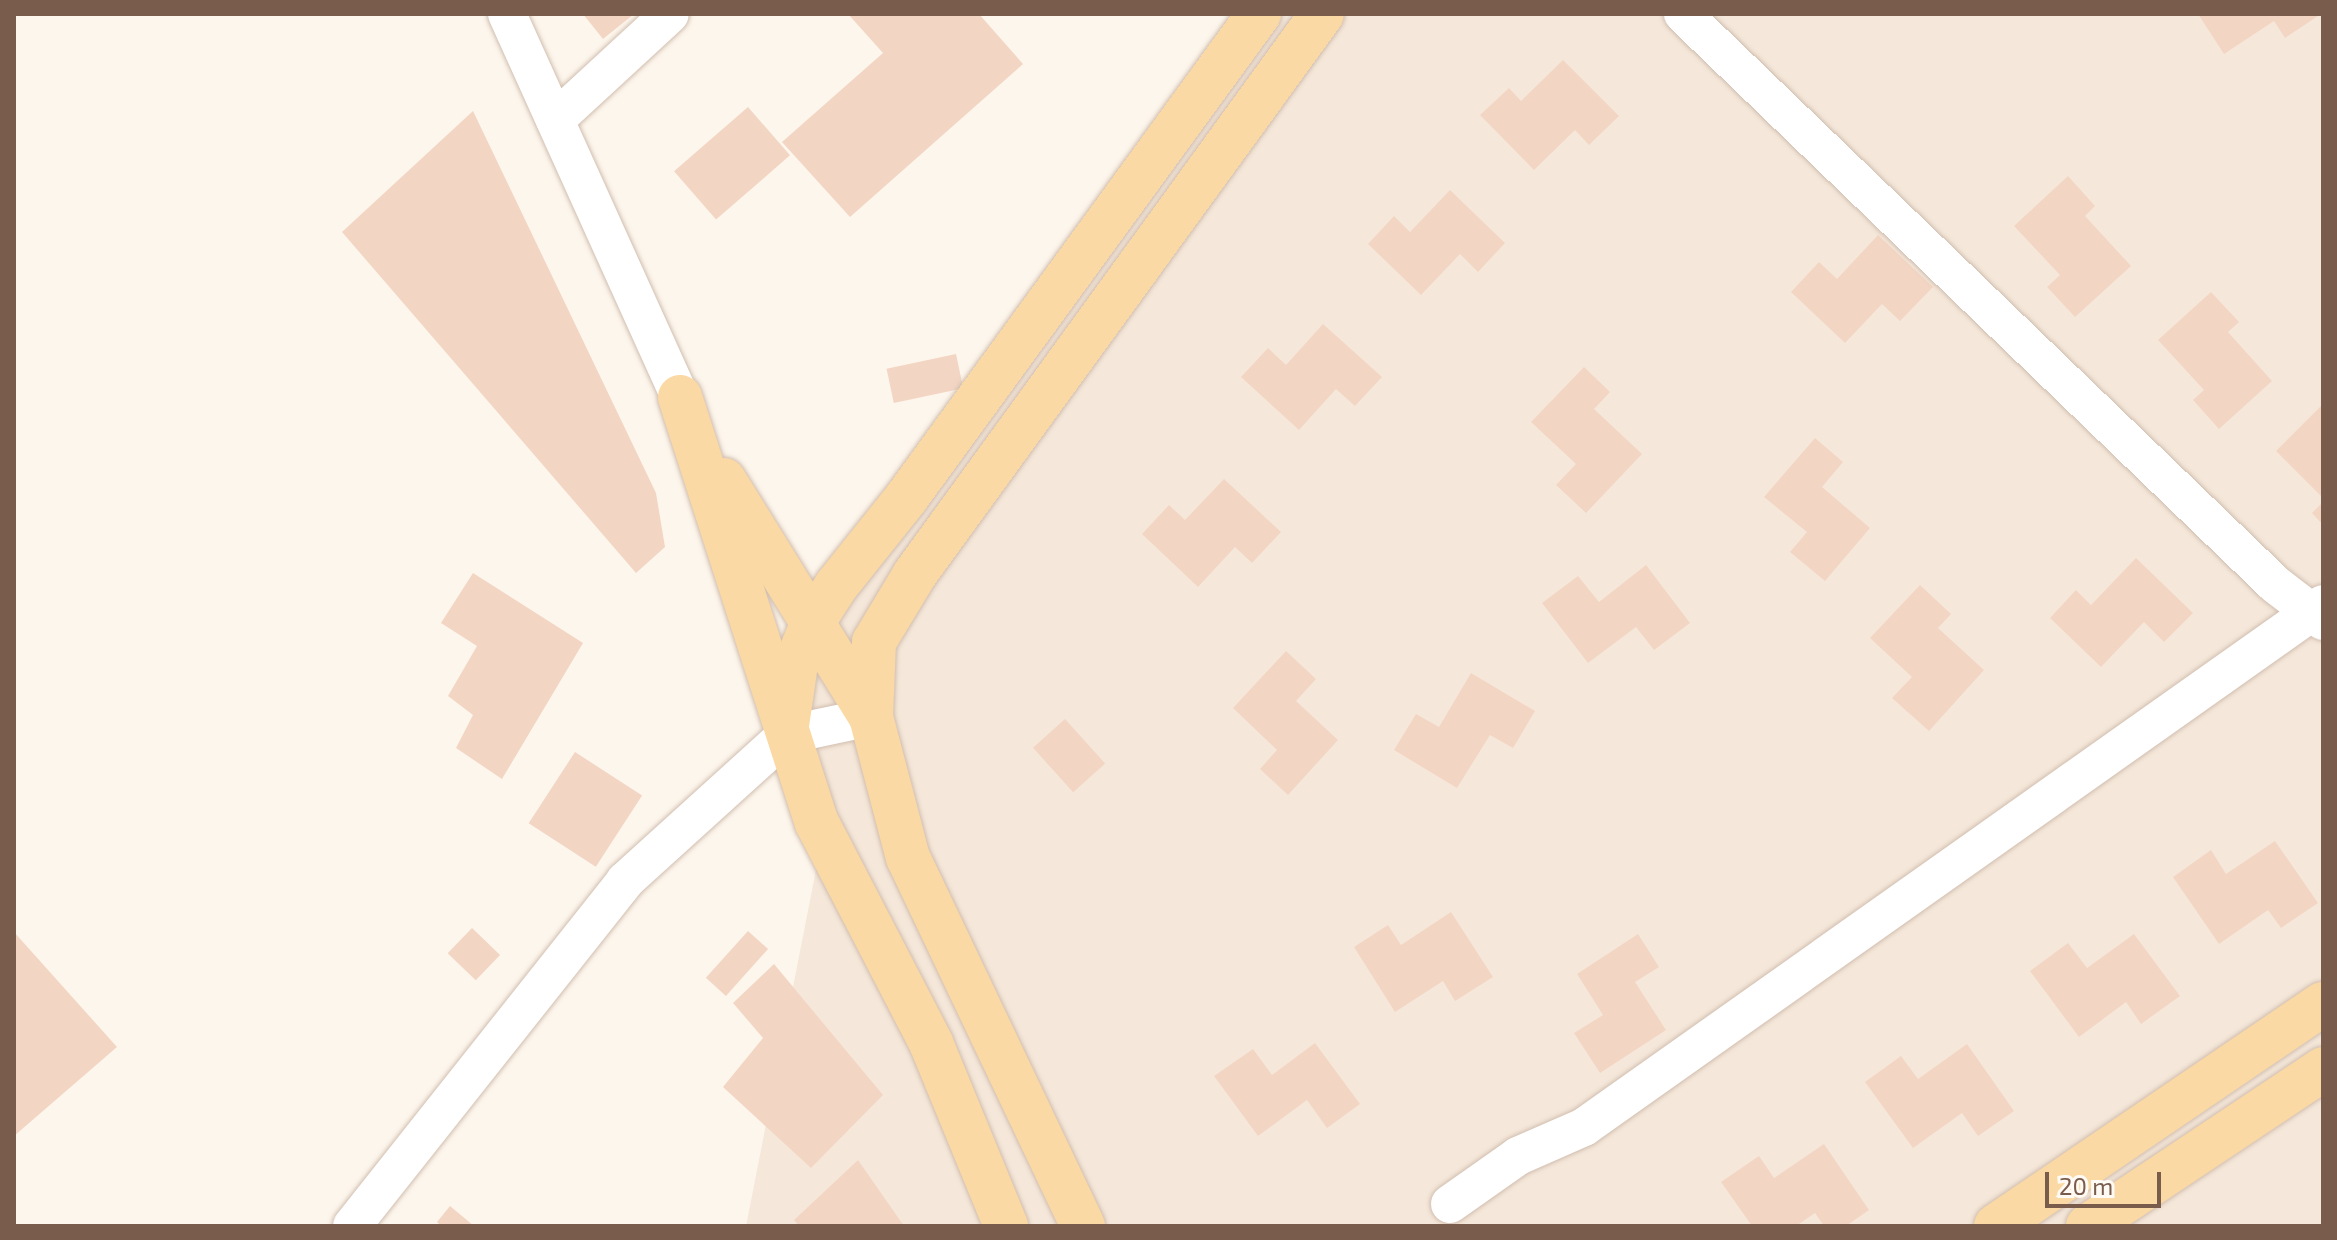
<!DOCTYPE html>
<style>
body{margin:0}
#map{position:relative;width:2337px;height:1240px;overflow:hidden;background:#fdf6ec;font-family:"Exo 2",sans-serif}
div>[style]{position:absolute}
.residential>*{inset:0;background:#f5e8da}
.building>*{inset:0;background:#f3d5c3;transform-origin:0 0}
.roads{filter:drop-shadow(0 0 2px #d1beb0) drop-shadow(0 0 2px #d1beb0)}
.minor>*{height:38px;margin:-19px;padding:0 19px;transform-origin:19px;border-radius:19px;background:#fff}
.major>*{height:44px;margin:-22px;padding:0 22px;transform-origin:22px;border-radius:22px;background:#fbd9a5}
span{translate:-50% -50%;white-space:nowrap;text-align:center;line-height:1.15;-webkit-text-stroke:6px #fffaf3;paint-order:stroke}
.frame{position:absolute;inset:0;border:16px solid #7a5c4d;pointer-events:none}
.scale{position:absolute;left:2045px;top:1172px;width:116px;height:36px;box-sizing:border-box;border:4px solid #7a5c4d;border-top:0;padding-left:10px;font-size:24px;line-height:28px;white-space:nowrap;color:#7a5c4d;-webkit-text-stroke:6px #fffaf3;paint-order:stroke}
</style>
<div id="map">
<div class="residential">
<div style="clip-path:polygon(1267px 14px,2323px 14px,2323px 1226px,746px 1226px,826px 819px,804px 665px)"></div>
</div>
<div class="building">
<div style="clip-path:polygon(583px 14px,634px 14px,603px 39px)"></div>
<div style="clip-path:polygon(848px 14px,979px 14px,1023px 64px,850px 217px,782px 142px,883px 53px)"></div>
<div style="clip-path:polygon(2198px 14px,2321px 14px,2285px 38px,2274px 21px,2224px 54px)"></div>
<div style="clip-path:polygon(1563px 60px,1619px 116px,1589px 145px,1575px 130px,1534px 170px,1480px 115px,1509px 88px,1521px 101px)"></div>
<div style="left:748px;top:107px;width:64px;height:98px;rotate:49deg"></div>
<div style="clip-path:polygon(473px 111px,656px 493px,665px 547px,636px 573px,342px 232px)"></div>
<div style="clip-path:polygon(2068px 176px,2095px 206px,2085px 216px,2131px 266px,2075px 317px,2047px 287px,2060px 275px,2014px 226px)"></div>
<div style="clip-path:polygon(1450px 190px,1505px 243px,1478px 272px,1460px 254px,1421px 295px,1368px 244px,1394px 216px,1410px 232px)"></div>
<div style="clip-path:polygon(1878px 235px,1933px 287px,1900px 321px,1882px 304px,1845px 343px,1791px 292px,1819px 262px,1837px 279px)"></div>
<div style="clip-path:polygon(2211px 292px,2239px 322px,2228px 332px,2272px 381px,2219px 429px,2193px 400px,2204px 390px,2158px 340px)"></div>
<div style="clip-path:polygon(1323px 324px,1382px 377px,1355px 406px,1336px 389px,1299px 430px,1241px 377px,1268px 348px,1286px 365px)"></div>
<div style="left:956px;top:354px;width:35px;height:71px;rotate:78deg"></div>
<div style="clip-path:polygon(1584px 367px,1610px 392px,1594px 409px,1642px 454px,1586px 513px,1556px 485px,1576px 464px,1531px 422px)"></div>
<div style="clip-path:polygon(2323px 404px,2323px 498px,2276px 451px)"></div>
<div style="clip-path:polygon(1815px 438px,1843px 462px,1822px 487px,1870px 528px,1825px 581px,1790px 552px,1807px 532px,1764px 497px)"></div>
<div style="clip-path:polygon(1224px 479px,1281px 532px,1252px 563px,1235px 547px,1198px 587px,1142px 534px,1169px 505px,1185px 520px)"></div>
<div style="clip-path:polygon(2323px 502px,2323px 525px,2312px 513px)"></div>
<div style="clip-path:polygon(2136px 558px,2193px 613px,2164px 642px,2144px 622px,2101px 667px,2050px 618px,2076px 590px,2091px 605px)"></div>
<div style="clip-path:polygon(1646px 565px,1690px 623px,1654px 650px,1636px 627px,1588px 663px,1542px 603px,1578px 576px,1599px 602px)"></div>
<div style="clip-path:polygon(473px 573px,583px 643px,502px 779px,456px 748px,473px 715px,448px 696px,477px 646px,441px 623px)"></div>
<div style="clip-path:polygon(1920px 585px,1951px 614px,1938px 628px,1984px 670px,1929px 731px,1892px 698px,1912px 677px,1870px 638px)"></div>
<div style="clip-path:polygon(1286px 651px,1316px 679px,1296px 701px,1338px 740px,1288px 795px,1260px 769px,1277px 750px,1233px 708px)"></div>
<div style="clip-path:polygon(1471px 673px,1535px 711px,1513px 748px,1490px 735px,1457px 788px,1394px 750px,1416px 714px,1439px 727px)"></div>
<div style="left:1065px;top:719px;width:60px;height:43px;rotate:48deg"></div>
<div style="left:575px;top:752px;width:80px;height:85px;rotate:33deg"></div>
<div style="clip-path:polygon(2275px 841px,2318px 903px,2281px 928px,2268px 910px,2219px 944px,2173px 877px,2211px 850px,2226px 874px)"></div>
<div style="clip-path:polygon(1451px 912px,1493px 977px,1455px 1001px,1443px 981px,1395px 1012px,1354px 947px,1388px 925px,1401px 945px)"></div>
<div style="left:472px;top:928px;width:39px;height:35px;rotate:44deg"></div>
<div style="left:748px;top:931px;width:27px;height:63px;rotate:42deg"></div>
<div style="clip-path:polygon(14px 932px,117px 1047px,14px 1136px)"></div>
<div style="clip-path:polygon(1638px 934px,1659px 967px,1635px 982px,1666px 1030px,1600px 1073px,1574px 1033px,1603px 1015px,1577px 974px)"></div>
<div style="clip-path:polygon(2134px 934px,2180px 996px,2141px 1024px,2126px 1002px,2079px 1037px,2030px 971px,2068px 943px,2087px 968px)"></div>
<div style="clip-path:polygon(774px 964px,883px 1095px,811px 1168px,723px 1087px,763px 1038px,733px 1003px)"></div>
<div style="clip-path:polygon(1315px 1043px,1360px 1104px,1327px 1128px,1307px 1100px,1258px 1136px,1214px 1076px,1253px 1049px,1272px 1075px)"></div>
<div style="clip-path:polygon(1967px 1044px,2014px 1111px,1978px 1136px,1962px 1113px,1913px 1148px,1865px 1082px,1901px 1056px,1918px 1079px)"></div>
<div style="clip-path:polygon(1824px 1144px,1869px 1210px,1846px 1226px,1824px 1226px,1815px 1213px,1796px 1226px,1752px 1226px,1721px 1182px,1759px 1156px,1774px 1178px)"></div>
<div style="clip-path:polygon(858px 1160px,904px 1226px,799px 1226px,794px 1220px)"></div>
<div style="clip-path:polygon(450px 1206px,474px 1226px,441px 1226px,437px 1222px)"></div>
</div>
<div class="roads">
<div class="minor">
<div style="left:507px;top:14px;width:420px;rotate:65.7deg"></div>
<div style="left:1683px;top:14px;width:823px;rotate:43.92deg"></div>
<div style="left:2276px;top:585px;width:59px;rotate:37.5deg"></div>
<div style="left:555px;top:120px;width:156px;rotate:-42.7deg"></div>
<div style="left:1450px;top:1204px;width:83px;rotate:-35.2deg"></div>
<div style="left:1518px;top:1156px;width:72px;rotate:-23.7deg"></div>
<div style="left:1584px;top:1127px;width:905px;rotate:-35.29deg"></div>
<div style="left:352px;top:1226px;width:440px;rotate:-51.6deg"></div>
<div style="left:625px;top:881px;width:217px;rotate:-42.2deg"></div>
<div style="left:786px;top:735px;width:87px;rotate:-12deg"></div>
</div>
<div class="major">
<div style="left:680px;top:397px;width:447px;rotate:72.2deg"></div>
<div style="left:817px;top:823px;width:248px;rotate:62.6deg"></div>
<div style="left:931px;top:1043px;width:198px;rotate:67.7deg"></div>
<div style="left:724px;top:480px;width:279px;rotate:58.2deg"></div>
<div style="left:787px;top:725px;width:62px;rotate:-81.6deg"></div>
<div style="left:796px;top:664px;width:45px;rotate:-68deg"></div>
<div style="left:813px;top:622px;width:43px;rotate:-57.4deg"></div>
<div style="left:836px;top:586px;width:114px;rotate:-51.4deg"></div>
<div style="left:907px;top:497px;width:598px;rotate:-53.92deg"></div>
<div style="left:1083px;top:1226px;width:407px;rotate:-115.4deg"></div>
<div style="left:908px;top:858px;width:146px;rotate:-104.7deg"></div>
<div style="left:871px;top:717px;width:75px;rotate:-87.7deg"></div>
<div style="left:874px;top:642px;width:79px;rotate:-58.9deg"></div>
<div style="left:915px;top:574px;width:692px;rotate:-53.99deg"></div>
<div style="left:1996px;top:1226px;width:395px;rotate:-34.2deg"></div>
<div style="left:2088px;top:1226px;width:283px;rotate:-33.7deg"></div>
</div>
</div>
<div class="frame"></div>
<div class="scale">20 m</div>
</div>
